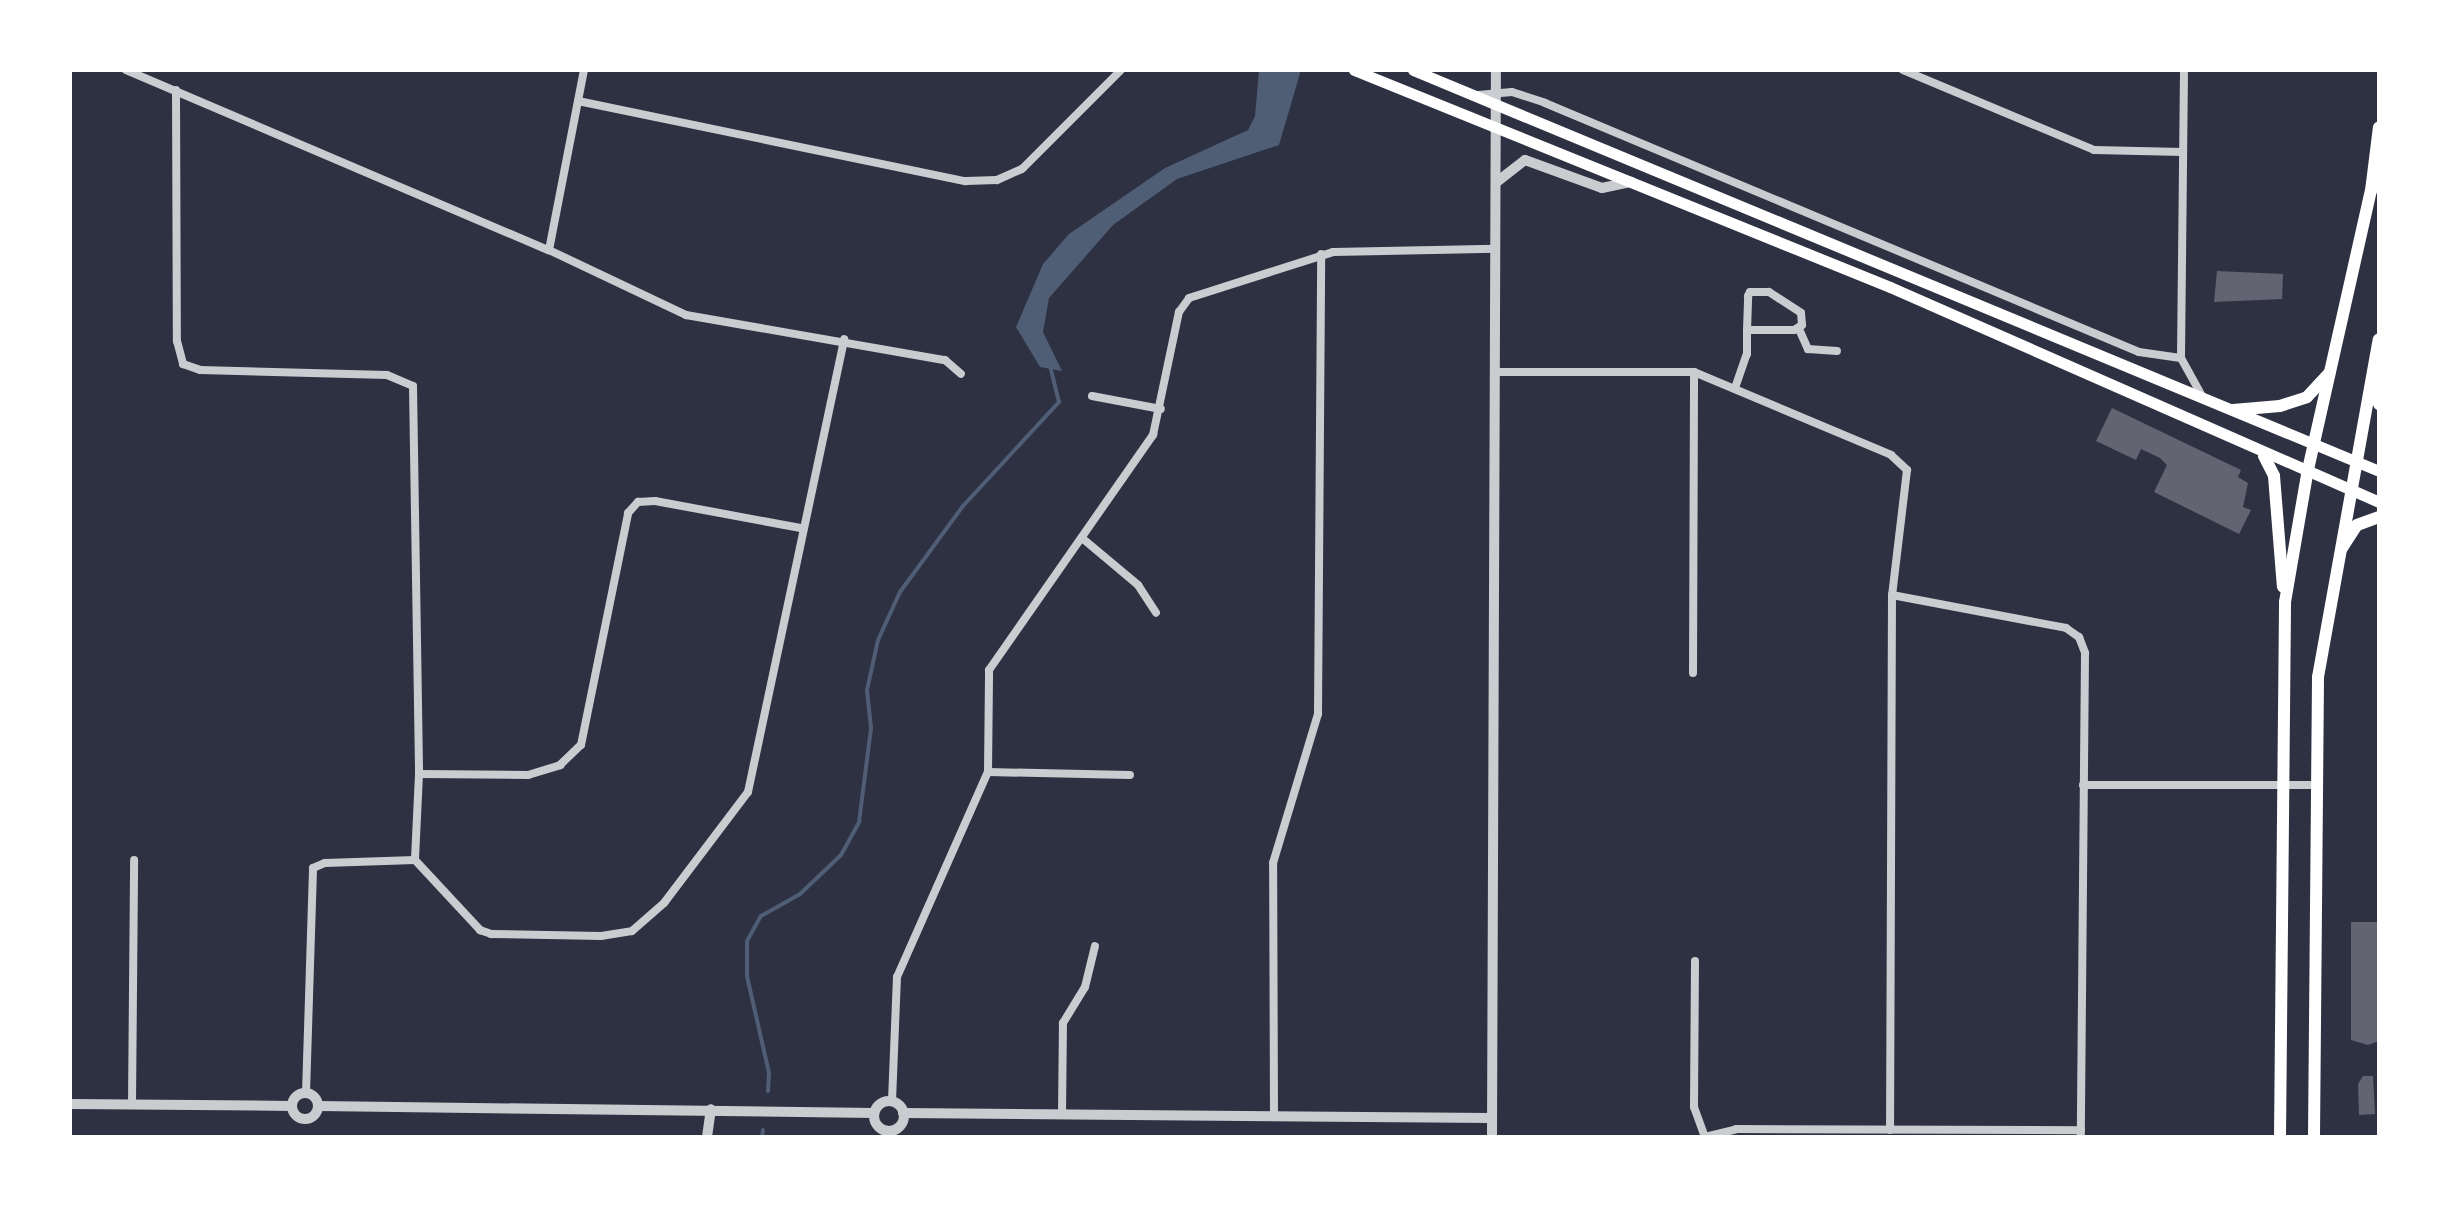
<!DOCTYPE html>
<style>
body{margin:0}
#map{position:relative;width:2449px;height:1207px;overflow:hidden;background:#2d3142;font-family:Roboto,sans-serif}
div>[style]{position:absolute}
.water>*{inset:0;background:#4f5d75}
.stream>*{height:4px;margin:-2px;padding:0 2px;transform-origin:2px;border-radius:2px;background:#4f5d75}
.building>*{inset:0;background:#626471}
.minor>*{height:8px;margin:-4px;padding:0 4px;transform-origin:4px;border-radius:4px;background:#caccd0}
.tertiary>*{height:10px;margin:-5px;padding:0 5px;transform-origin:5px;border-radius:5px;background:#caccd0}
.tertiary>.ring{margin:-5px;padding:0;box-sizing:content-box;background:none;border:10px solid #caccd0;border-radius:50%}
.secondary>*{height:11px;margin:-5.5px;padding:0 5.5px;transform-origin:5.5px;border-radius:5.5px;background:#fff}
.primary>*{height:12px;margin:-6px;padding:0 6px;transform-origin:6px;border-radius:6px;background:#fff}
span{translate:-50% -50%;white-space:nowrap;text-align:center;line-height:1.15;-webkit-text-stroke:7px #fff;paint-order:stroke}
.frame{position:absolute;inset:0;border:72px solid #fff;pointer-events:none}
</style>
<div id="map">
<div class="water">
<div style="clip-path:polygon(1259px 70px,1301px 70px,1279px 145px,1177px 179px,1113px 225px,1049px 298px,1043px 332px,1062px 371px,1040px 367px,1016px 327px,1043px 264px,1069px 234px,1165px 168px,1248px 130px,1255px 116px)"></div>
</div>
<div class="stream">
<div style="left:768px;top:1091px;width:18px;rotate:-87deg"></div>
<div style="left:769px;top:1073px;width:99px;rotate:-102.8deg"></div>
<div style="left:747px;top:976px;width:35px;rotate:-90deg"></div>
<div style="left:747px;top:941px;width:29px;rotate:-61deg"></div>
<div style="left:761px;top:916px;width:45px;rotate:-29.4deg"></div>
<div style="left:800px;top:894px;width:57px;rotate:-43.6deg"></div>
<div style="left:841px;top:855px;width:38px;rotate:-61deg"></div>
<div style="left:859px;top:822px;width:95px;rotate:-82.7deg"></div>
<div style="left:871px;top:728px;width:38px;rotate:-96deg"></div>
<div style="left:867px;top:690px;width:51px;rotate:-77.6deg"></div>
<div style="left:878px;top:640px;width:53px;rotate:-65.4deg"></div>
<div style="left:900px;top:592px;width:107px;rotate:-53.8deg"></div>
<div style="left:963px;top:506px;width:142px;rotate:-47.3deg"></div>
<div style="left:1059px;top:402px;width:37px;rotate:-104deg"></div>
<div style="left:762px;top:1137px;width:7px;rotate:-82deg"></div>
</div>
<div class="building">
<div style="clip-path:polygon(2217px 271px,2283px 274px,2282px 299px,2214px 302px)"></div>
<div style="clip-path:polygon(2112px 408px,2241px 470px,2238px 477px,2248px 483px,2243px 507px,2251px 510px,2239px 534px,2154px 492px,2167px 465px,2160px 458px,2141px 449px,2136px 460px,2096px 441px)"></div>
<div style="clip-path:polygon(2351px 922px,2379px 922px,2379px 1041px,2368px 1045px,2351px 1040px)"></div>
<div style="clip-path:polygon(2363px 1076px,2373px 1076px,2375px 1114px,2359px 1115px,2358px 1084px)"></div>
</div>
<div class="minor">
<div style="left:126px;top:70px;width:460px;rotate:23.1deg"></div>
<div style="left:549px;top:250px;width:152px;rotate:25.4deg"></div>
<div style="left:686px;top:315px;width:263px;rotate:9.9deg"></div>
<div style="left:945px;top:360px;width:21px;rotate:41deg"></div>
<div style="left:1903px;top:70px;width:207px;rotate:22.7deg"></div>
<div style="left:2094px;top:150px;width:89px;rotate:1.3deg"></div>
<div style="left:2184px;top:70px;width:288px;rotate:90.6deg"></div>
<div style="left:2181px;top:358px;width:43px;rotate:61.1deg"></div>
<div style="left:176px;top:90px;width:251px;rotate:89.8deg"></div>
<div style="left:177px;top:341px;width:24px;rotate:75deg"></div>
<div style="left:183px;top:364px;width:18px;rotate:19deg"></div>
<div style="left:200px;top:370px;width:187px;rotate:1.5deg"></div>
<div style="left:387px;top:375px;width:28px;rotate:23deg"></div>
<div style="left:413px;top:386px;width:388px;rotate:89.1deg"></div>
<div style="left:419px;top:774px;width:86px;rotate:92.7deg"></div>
<div style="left:1478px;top:95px;width:34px;rotate:-5deg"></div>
<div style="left:1512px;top:92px;width:35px;rotate:18deg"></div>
<div style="left:1545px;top:103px;width:644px;rotate:22.74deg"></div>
<div style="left:2139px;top:352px;width:42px;rotate:8.1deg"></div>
<div style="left:578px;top:101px;width:396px;rotate:11.7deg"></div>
<div style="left:966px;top:181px;width:31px;rotate:-2deg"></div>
<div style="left:997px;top:180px;width:27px;rotate:-24deg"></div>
<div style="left:1022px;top:169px;width:140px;rotate:-45deg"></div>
<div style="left:549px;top:250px;width:183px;rotate:-79deg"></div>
<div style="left:1799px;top:329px;width:22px;rotate:66deg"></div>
<div style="left:1808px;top:349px;width:29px;rotate:4deg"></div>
<div style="left:1496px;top:372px;width:198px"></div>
<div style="left:1694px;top:372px;width:214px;rotate:22.8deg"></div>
<div style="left:1891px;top:455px;width:22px;rotate:43deg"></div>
<div style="left:1907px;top:470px;width:126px;rotate:96.8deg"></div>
<div style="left:1892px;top:595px;width:535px;rotate:90.21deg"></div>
<div style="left:1735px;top:388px;width:36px;rotate:-71deg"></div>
<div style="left:1747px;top:354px;width:24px;rotate:-90deg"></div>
<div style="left:1747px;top:330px;width:34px;rotate:-88deg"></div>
<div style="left:1748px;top:296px;width:4px;rotate:-63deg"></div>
<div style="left:1750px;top:292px;width:19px"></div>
<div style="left:1769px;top:292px;width:38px;rotate:33deg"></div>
<div style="left:1801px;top:313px;width:12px;rotate:85deg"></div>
<div style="left:1802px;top:325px;width:9px;rotate:148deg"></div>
<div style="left:1794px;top:330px;width:47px;rotate:180deg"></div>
<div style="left:1092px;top:396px;width:70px;rotate:10.7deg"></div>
<div style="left:1082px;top:538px;width:73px;rotate:40deg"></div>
<div style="left:1138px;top:585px;width:33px;rotate:57deg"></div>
<div style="left:1892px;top:595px;width:177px;rotate:10.7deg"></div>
<div style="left:2066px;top:628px;width:16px;rotate:35deg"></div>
<div style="left:2079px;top:637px;width:17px;rotate:69deg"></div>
<div style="left:2085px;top:653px;width:484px;rotate:90.5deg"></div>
<div style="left:1693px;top:673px;width:301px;rotate:-89.8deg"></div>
<div style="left:988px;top:772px;width:142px;rotate:1.2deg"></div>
<div style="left:419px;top:774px;width:109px;rotate:0.5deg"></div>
<div style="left:528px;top:775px;width:34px;rotate:-17deg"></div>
<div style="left:560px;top:765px;width:29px;rotate:-44deg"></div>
<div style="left:581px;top:745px;width:237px;rotate:-78.5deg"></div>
<div style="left:628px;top:513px;width:15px;rotate:-48deg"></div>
<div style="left:638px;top:502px;width:17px;rotate:-3deg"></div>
<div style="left:655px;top:501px;width:148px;rotate:10.5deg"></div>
<div style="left:2083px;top:785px;width:232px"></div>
<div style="left:1695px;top:961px;width:146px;rotate:90.4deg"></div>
<div style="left:1694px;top:1107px;width:32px;rotate:70deg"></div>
<div style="left:306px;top:1093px;width:225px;rotate:-88.2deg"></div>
<div style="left:313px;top:868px;width:13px;rotate:-23deg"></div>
<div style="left:325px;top:863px;width:90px;rotate:-1.9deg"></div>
<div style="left:415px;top:860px;width:96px;rotate:47.1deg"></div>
<div style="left:480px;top:930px;width:12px;rotate:20deg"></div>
<div style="left:491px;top:934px;width:110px;rotate:1deg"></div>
<div style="left:601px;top:936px;width:31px;rotate:-9deg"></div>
<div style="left:632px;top:931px;width:43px;rotate:-41.2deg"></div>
<div style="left:664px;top:903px;width:139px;rotate:-52.9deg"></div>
<div style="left:748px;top:792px;width:463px;rotate:-78deg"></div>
<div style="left:892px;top:1101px;width:124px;rotate:-87.7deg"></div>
<div style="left:897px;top:977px;width:224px;rotate:-66.1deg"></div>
<div style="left:988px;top:772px;width:102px;rotate:-89.4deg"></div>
<div style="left:989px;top:670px;width:287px;rotate:-55.1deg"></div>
<div style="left:1153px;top:435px;width:126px;rotate:-78.1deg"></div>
<div style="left:1179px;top:312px;width:17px;rotate:-54deg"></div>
<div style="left:1189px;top:298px;width:151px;rotate:-17.7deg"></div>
<div style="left:1333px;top:252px;width:163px;rotate:-1.1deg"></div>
<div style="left:132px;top:1104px;width:244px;rotate:-89.5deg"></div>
<div style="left:1062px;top:1115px;width:92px;rotate:-89.4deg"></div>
<div style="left:1063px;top:1023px;width:42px;rotate:-58.6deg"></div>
<div style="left:1085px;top:987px;width:42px;rotate:-76.3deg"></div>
<div style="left:1274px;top:1115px;width:252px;rotate:-90.2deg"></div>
<div style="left:1273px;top:863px;width:156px;rotate:-73.2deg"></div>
<div style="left:1318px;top:714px;width:460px;rotate:-89.6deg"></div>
<div style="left:1705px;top:1137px;width:32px;rotate:-14deg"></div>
<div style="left:1736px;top:1129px;width:345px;rotate:0.2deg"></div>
</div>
<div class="tertiary">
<div style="left:1498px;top:181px;width:34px;rotate:-38deg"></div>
<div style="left:1525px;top:160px;width:82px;rotate:20deg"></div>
<div style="left:1602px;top:188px;width:30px;rotate:-12deg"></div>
<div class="ring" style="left:292px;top:1093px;width:16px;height:16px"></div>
<div class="ring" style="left:874px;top:1101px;width:20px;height:20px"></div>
<div style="left:70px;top:1104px;width:222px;rotate:0.5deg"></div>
<div style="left:319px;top:1106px;width:555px;rotate:0.72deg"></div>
<div style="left:903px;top:1113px;width:589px;rotate:0.49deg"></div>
<div style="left:707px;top:1137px;width:28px;rotate:-82deg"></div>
<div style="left:1492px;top:1137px;width:1067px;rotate:-89.79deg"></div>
</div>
<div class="secondary">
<div style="left:1354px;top:70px;width:578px;rotate:22.04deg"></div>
<div style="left:1890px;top:287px;width:534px;rotate:23.73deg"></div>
<div style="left:1413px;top:70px;width:1046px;rotate:22.54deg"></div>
</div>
<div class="primary">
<div style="left:2373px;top:383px;width:22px;rotate:74deg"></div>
<div style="left:2233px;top:410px;width:47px;rotate:-4.9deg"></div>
<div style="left:2280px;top:406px;width:28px;rotate:-18deg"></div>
<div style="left:2307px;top:397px;width:33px;rotate:-47deg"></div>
<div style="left:2264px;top:456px;width:22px;rotate:63deg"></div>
<div style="left:2274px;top:476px;width:111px;rotate:85.4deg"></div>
<div style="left:2342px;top:548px;width:27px;rotate:-57deg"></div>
<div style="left:2357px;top:525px;width:23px;rotate:-20deg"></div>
<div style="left:2280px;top:1137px;width:535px;rotate:-89.46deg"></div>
<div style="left:2285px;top:602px;width:130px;rotate:-80.2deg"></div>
<div style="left:2307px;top:474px;width:290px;rotate:-77.3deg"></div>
<div style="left:2371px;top:191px;width:64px;rotate:-82.9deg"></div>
<div style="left:2314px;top:1137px;width:460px;rotate:-89.5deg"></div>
<div style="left:2318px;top:677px;width:343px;rotate:-79.8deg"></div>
</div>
<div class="frame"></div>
</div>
